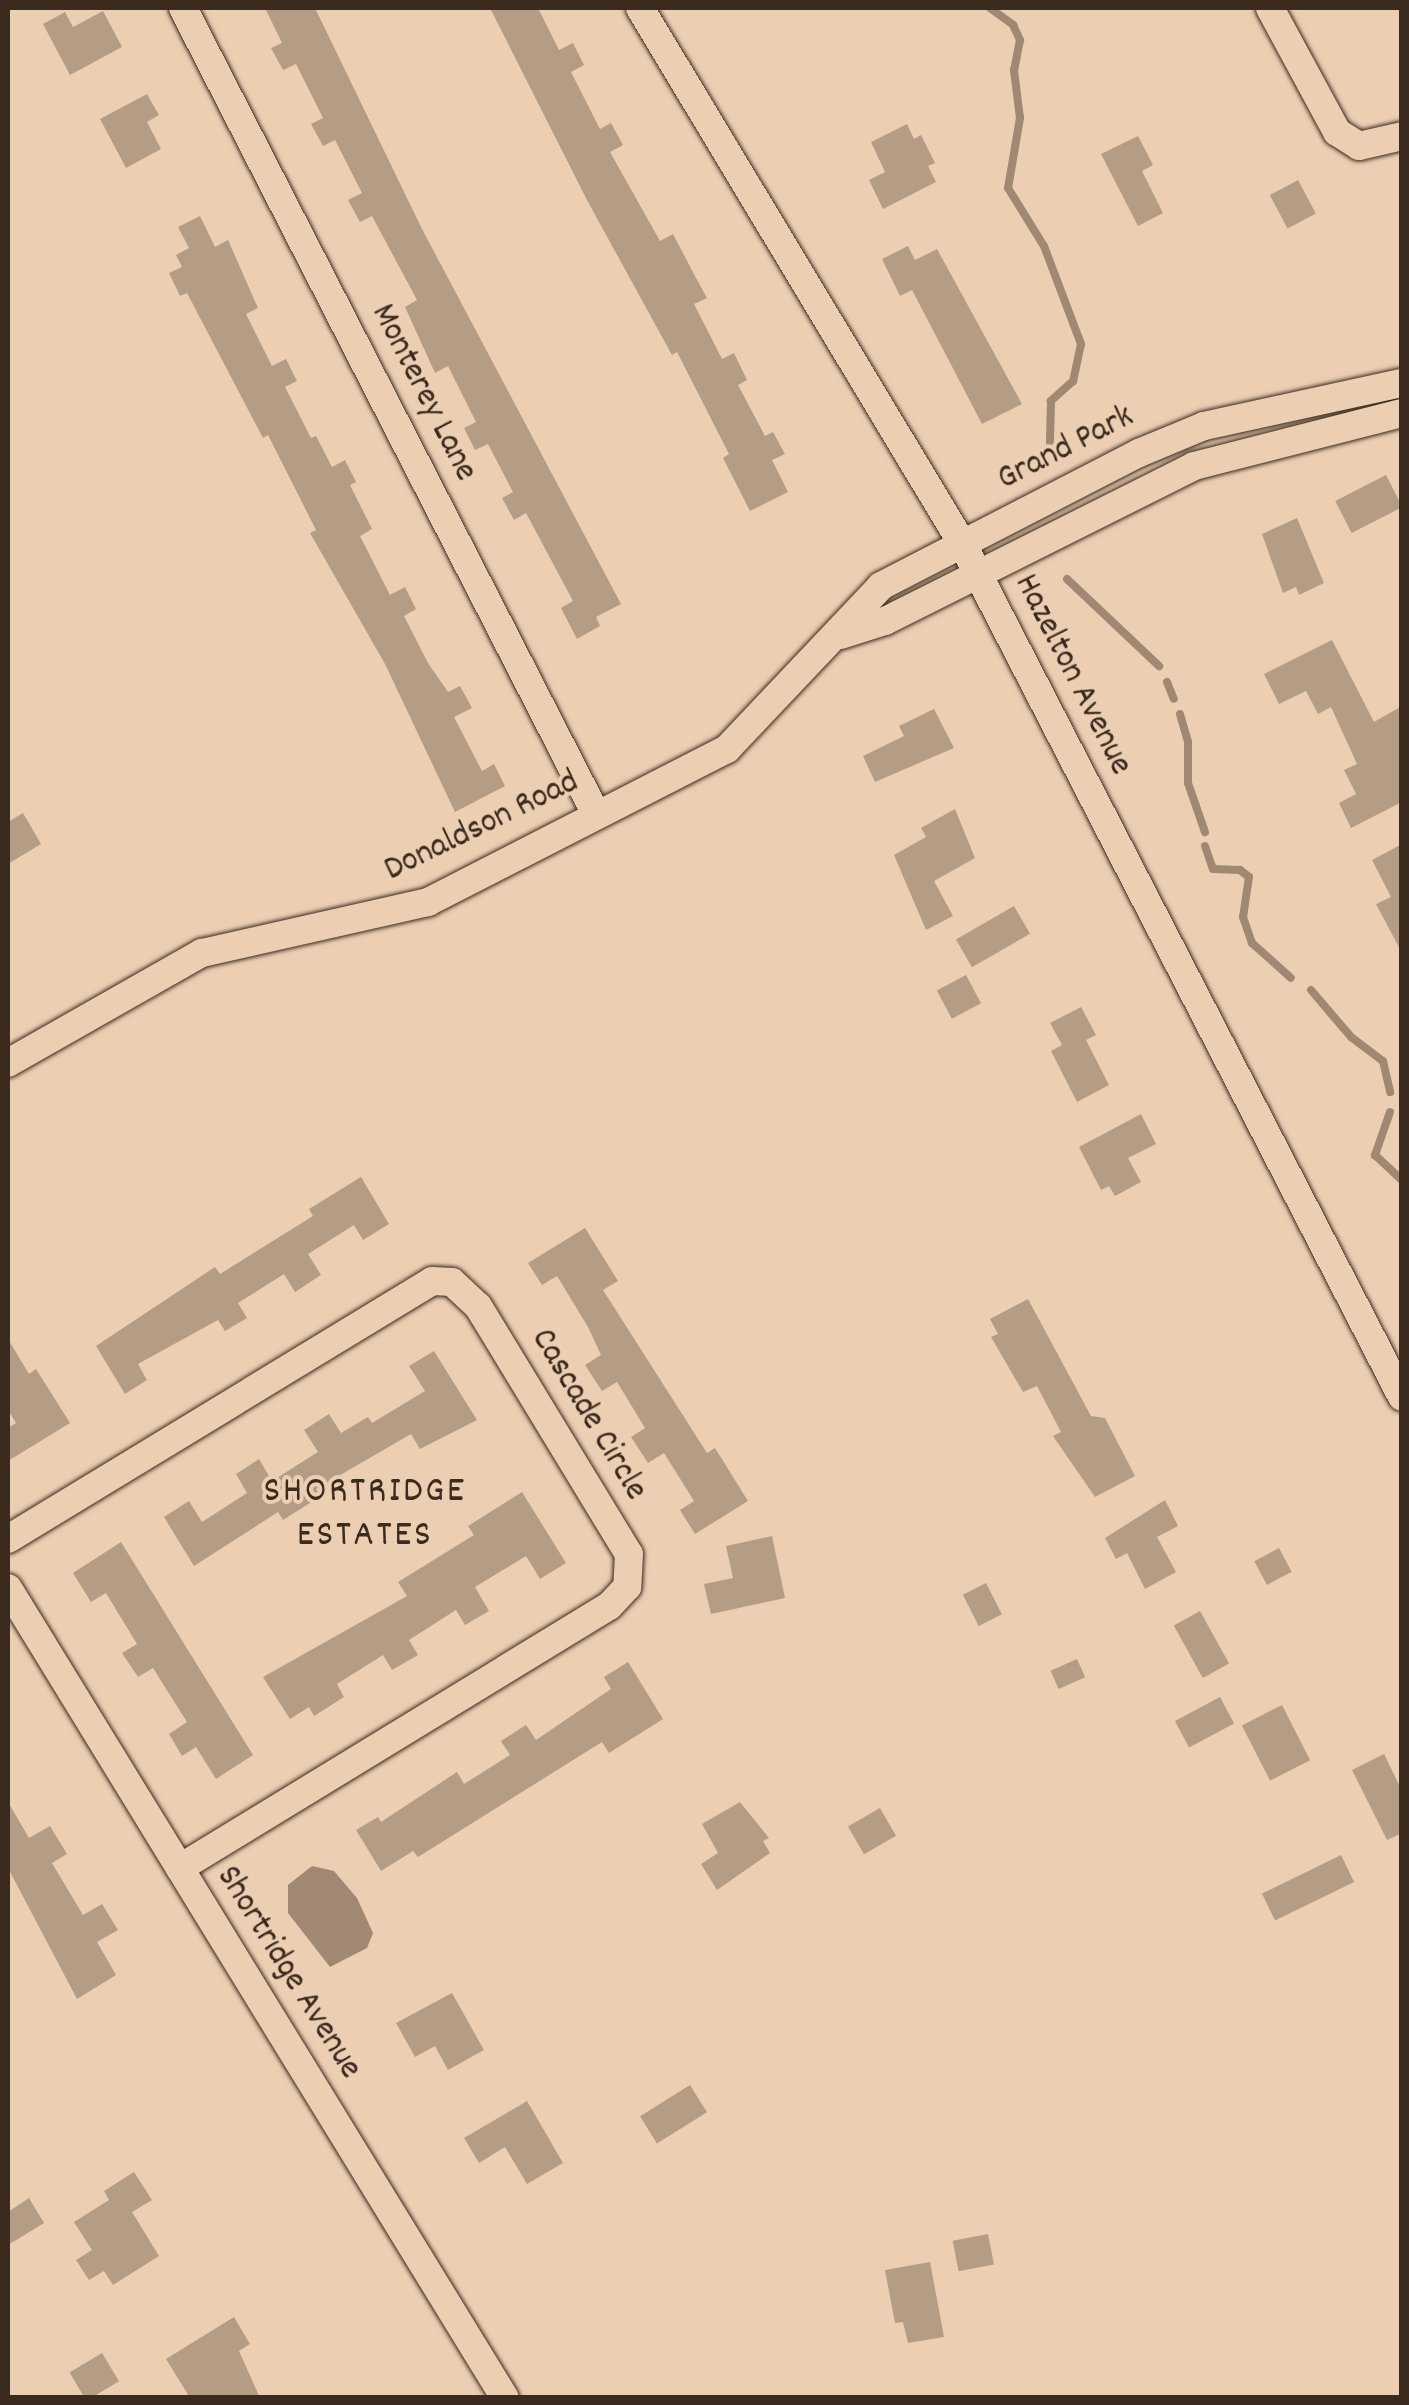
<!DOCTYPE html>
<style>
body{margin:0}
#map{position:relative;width:1409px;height:2405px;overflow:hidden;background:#eccfb3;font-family:Dekko,sans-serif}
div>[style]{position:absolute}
.water>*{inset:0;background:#a08873}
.stream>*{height:8px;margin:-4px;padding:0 4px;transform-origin:4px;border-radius:4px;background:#a08873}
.building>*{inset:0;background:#b59c85;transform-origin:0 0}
.roads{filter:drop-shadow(0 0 2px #3b2a1e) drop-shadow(0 0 2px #3b2a1e)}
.minor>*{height:28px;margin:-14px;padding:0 14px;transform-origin:14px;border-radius:14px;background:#eccfb3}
span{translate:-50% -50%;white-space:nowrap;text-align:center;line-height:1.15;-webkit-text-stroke:8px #eccfb3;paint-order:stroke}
.street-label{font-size:35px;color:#3b2a1e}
.neighbourhood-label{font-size:38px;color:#3b2a1e;letter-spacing:2.5px}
.frame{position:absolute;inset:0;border:10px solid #3b2a1e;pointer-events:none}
</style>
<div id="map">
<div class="water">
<div style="clip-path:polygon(312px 1866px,334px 1871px,357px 1898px,373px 1933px,367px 1948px,330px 1967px,288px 1913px,288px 1885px)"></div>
</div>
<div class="stream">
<div style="left:990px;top:8px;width:29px;rotate:36deg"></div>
<div style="left:1013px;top:25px;width:17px;rotate:65deg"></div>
<div style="left:1020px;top:40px;width:31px;rotate:101deg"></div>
<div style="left:1014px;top:70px;width:48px;rotate:82.9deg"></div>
<div style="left:1020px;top:118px;width:71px;rotate:99.7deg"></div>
<div style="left:1008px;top:188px;width:68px;rotate:58.2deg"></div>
<div style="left:1044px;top:246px;width:105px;rotate:69.3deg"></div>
<div style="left:1081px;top:344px;width:38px;rotate:102deg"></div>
<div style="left:1073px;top:381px;width:30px;rotate:138deg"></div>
<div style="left:1051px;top:401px;width:41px;rotate:91.4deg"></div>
<div style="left:1067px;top:579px;width:127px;rotate:43.4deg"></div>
<div style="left:1167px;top:682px;width:18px;rotate:68deg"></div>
<div style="left:1180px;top:714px;width:29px;rotate:74deg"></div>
<div style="left:1188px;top:742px;width:41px;rotate:90deg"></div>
<div style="left:1188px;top:783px;width:52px;rotate:70.9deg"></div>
<div style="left:1205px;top:846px;width:24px;rotate:71deg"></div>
<div style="left:1213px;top:869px;width:27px;rotate:2deg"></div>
<div style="left:1240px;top:870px;width:11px;rotate:38deg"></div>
<div style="left:1249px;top:877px;width:40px;rotate:98.5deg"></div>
<div style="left:1243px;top:917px;width:28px;rotate:71deg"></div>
<div style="left:1252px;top:943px;width:52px;rotate:41.9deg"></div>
<div style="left:1311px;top:990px;width:62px;rotate:49.6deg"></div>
<div style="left:1351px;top:1037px;width:40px;rotate:37deg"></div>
<div style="left:1383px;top:1061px;width:32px;rotate:77deg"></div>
<div style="left:1390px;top:1112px;width:46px;rotate:109.2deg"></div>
<div style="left:1375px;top:1155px;width:37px;rotate:43deg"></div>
</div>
<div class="building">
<div style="clip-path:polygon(265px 8px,315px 8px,422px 229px,621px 604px,596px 617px,600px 626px,577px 639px,561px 608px,573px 601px,526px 513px,514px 520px,502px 498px,513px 492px,488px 444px,475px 450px,464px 428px,476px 422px,448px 366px,435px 373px,405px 307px,417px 300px,372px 216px,360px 222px,348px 200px,362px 193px,335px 140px,323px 146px,311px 124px,323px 118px,296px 64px,283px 70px,271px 48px,282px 43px)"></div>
<div style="clip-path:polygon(490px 8px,538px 8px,559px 50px,573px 43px,584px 65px,571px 72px,600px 129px,611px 123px,623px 145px,610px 152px,660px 241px,673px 234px,695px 276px,707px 298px,694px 304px,722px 359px,734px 353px,747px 380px,738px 385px,765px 436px,773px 432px,785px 454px,772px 460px,788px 492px,750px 511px,723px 458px,729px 454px,677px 352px,672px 355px,588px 202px)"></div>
<div style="clip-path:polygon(103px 11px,122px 47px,70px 75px,43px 24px,65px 12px,73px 27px)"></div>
<div style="clip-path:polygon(147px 94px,159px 115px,147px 122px,161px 149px,126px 168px,100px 119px)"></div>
<div style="clip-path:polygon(907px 124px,914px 139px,921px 135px,935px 163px,928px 166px,936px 182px,883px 209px,869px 180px,885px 172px,871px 142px)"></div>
<div style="clip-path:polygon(1138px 136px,1153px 165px,1142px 171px,1163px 213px,1138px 226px,1101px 154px)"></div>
<div style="left:1298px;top:180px;width:38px;height:32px;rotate:62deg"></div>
<div style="clip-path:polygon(200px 216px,215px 247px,228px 240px,258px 308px,246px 314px,272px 366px,286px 359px,297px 381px,285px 387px,311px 438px,316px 436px,332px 467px,345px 460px,356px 482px,350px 485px,372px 529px,360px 536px,390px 595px,405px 587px,416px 609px,404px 616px,428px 663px,448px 692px,460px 686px,472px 708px,454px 717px,482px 771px,494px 764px,505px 786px,455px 812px,385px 664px,310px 533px,316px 530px,268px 435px,263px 438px,187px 293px,180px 296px,169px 273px,182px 267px,176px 255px,189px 248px,178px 227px)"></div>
<div style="clip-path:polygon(908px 246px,915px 260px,937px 249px,1022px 404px,982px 424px,912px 290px,900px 296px,882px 259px)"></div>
<div style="left:1386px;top:475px;width:36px;height:57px;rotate:63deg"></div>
<div style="clip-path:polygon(1297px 518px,1324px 583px,1299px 595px,1296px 587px,1283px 593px,1262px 534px)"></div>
<div style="clip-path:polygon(1332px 640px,1374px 722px,1402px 706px,1402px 802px,1351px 828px,1339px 803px,1356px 794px,1344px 770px,1357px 764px,1331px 707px,1318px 714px,1306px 691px,1279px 704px,1264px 674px)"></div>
<div style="clip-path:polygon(934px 709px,954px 748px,875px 782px,863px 756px,904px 736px,899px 726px)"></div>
<div style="clip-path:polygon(955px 809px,975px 858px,934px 881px,953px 916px,926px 930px,894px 855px,926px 837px,921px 828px)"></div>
<div style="clip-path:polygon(23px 813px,41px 844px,8px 864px,8px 822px)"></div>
<div style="clip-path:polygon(1402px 844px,1402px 953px,1376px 904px,1391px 897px,1372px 860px)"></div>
<div style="left:1014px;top:906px;width:32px;height:67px;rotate:60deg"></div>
<div style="left:966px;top:975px;width:32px;height:33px;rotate:62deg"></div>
<div style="clip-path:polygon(1081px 1007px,1096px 1035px,1086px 1040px,1109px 1085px,1077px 1102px,1051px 1051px,1062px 1045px,1050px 1023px)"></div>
<div style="clip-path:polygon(1141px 1114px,1156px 1144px,1128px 1158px,1141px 1182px,1115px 1196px,1109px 1186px,1101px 1190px,1079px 1147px)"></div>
<div style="clip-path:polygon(361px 1177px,389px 1224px,363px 1240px,354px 1225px,308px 1254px,321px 1275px,295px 1292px,284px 1274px,238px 1303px,247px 1318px,225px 1331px,218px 1320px,138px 1364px,147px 1380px,125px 1394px,96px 1346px,215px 1267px,220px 1274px,313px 1216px,309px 1209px)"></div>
<div style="clip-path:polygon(585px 1228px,618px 1281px,603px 1290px,707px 1453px,715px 1448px,748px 1501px,695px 1534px,680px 1510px,694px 1501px,664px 1453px,648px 1463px,631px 1437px,645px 1428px,617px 1382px,602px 1391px,585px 1365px,601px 1355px,588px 1327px,557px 1276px,542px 1285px,528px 1263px)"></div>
<div style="clip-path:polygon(1028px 1299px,1091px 1416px,1105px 1418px,1135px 1476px,1095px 1497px,1053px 1436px,1061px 1432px,1037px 1386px,1023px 1392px,991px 1337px,998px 1334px,990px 1319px)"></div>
<div style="clip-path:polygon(8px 1339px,29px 1374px,36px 1369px,70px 1423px,8px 1461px,8px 1428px,16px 1423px,8px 1410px)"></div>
<div style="clip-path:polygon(434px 1351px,477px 1420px,420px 1449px,411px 1434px,316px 1489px,321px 1496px,283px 1520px,278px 1512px,194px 1566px,164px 1517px,189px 1501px,202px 1522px,247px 1493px,236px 1474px,259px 1459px,272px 1481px,318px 1452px,304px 1430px,329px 1414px,341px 1433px,368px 1417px,372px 1423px,425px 1391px,409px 1366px)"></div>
<div style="clip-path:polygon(522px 1492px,566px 1563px,540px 1579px,526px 1556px,475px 1587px,489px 1611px,465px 1625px,456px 1610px,409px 1640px,418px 1655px,392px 1670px,383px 1655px,337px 1684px,344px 1697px,314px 1716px,309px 1707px,290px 1719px,263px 1677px,407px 1596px,398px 1582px,474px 1535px,468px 1526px)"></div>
<div style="clip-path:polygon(1165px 1500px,1178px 1526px,1157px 1537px,1176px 1572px,1145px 1589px,1127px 1553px,1116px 1559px,1105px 1538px)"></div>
<div style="clip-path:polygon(772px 1536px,785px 1598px,711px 1614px,704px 1584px,733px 1578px,726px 1546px)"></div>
<div style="clip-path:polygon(121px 1542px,253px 1755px,216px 1779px,196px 1747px,182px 1756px,169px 1734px,187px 1722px,153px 1668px,138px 1677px,122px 1653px,137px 1644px,106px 1593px,91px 1602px,73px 1573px)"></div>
<div style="left:1279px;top:1548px;width:27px;height:28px;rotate:62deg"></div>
<div style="left:986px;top:1583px;width:35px;height:26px;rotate:63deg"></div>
<div style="left:1200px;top:1611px;width:60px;height:30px;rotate:61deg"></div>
<div style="left:1077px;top:1659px;width:20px;height:29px;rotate:66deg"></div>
<div style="clip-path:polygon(628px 1662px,663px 1719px,609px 1753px,602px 1742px,418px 1857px,413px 1851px,381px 1871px,356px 1830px,378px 1817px,381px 1822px,457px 1772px,464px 1784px,510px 1755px,501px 1741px,526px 1725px,536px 1740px,611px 1689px,604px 1677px)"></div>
<div style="left:1220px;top:1697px;width:30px;height:51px;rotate:62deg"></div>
<div style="left:1282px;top:1705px;width:62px;height:45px;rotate:63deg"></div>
<div style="clip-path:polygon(1384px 1754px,1402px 1791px,1402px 1833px,1387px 1840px,1352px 1770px)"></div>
<div style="clip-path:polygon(8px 1802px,29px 1838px,50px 1826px,67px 1854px,52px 1863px,83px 1915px,102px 1904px,118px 1930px,97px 1942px,116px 1975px,77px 1999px,8px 1868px)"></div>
<div style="clip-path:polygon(740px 1802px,769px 1838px,763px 1841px,770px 1853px,717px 1890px,701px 1864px,718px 1853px,702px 1824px)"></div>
<div style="left:880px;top:1808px;width:32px;height:37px;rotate:60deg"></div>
<div style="left:1341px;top:1855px;width:30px;height:88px;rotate:64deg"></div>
<div style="clip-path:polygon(452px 1993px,484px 2050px,448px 2070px,435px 2046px,415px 2057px,396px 2023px)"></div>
<div style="left:690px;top:2085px;width:32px;height:59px;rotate:58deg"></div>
<div style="clip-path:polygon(527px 2101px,563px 2163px,527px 2184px,505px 2147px,479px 2163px,464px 2138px)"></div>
<div style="clip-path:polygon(134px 2172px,152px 2200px,132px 2212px,159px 2256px,113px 2285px,104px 2271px,89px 2280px,76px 2260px,92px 2250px,74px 2222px,109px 2200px,104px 2191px)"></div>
<div style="clip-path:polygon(29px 2198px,44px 2223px,8px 2245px,8px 2212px)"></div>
<div style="left:988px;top:2234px;width:31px;height:36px;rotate:79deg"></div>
<div style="clip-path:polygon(930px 2262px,944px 2337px,908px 2343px,903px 2322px,895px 2323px,885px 2270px)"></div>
<div style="clip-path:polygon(234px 2317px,250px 2344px,239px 2351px,260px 2398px,190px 2398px,166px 2359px)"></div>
<div style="left:102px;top:2353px;width:33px;height:38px;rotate:59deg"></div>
</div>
<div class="roads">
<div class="minor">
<div style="left:183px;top:8px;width:906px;rotate:62.87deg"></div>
<div style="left:640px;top:8px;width:627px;rotate:58.97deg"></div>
<div style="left:963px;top:545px;width:958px;rotate:62.74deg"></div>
<div style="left:1270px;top:8px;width:141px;rotate:61.6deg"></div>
<div style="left:1337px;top:132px;width:26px;rotate:32deg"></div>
<div style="left:1359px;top:146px;width:44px;rotate:-13.1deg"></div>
<div style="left:841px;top:635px;width:46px;rotate:-17.7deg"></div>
<div style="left:885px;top:621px;width:346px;rotate:-26.6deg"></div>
<div style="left:1194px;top:466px;width:215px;rotate:-14.3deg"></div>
<div style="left:8px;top:1063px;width:223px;rotate:-29.6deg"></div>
<div style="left:202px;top:953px;width:232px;rotate:-12.7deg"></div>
<div style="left:428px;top:902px;width:336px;rotate:-27.1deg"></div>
<div style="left:727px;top:749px;width:224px;rotate:-46.6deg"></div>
<div style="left:881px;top:586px;width:290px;rotate:-27.3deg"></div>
<div style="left:1139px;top:453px;width:70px;rotate:-22.6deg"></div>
<div style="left:1204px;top:426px;width:203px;rotate:-12.3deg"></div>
<div style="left:8px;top:1539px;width:496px;rotate:-31.3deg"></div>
<div style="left:432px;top:1281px;width:20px;rotate:3deg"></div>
<div style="left:452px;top:1282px;width:35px;rotate:43deg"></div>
<div style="left:478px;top:1306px;width:290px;rotate:58.7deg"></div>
<div style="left:629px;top:1554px;width:33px;rotate:93deg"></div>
<div style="left:627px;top:1587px;width:26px;rotate:133deg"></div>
<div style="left:609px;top:1606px;width:503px;rotate:148.59deg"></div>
<div style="left:8px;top:1588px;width:950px;rotate:58.47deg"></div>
</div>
</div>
<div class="street-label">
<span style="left:423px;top:393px;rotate:63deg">Monterey Lane</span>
<span style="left:1066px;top:449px;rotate:-27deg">Grand Park</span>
<span style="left:1072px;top:675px;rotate:63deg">Hazelton Avenue</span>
<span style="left:482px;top:827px;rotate:-26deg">Donaldson Road</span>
<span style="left:588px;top:1415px;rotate:59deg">Cascade Circle</span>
<span style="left:288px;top:1973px;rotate:58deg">Shortridge Avenue</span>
</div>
<div class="neighbourhood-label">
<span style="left:365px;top:1515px">SHORTRIDGE<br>ESTATES</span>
</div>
<div class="frame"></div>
</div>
